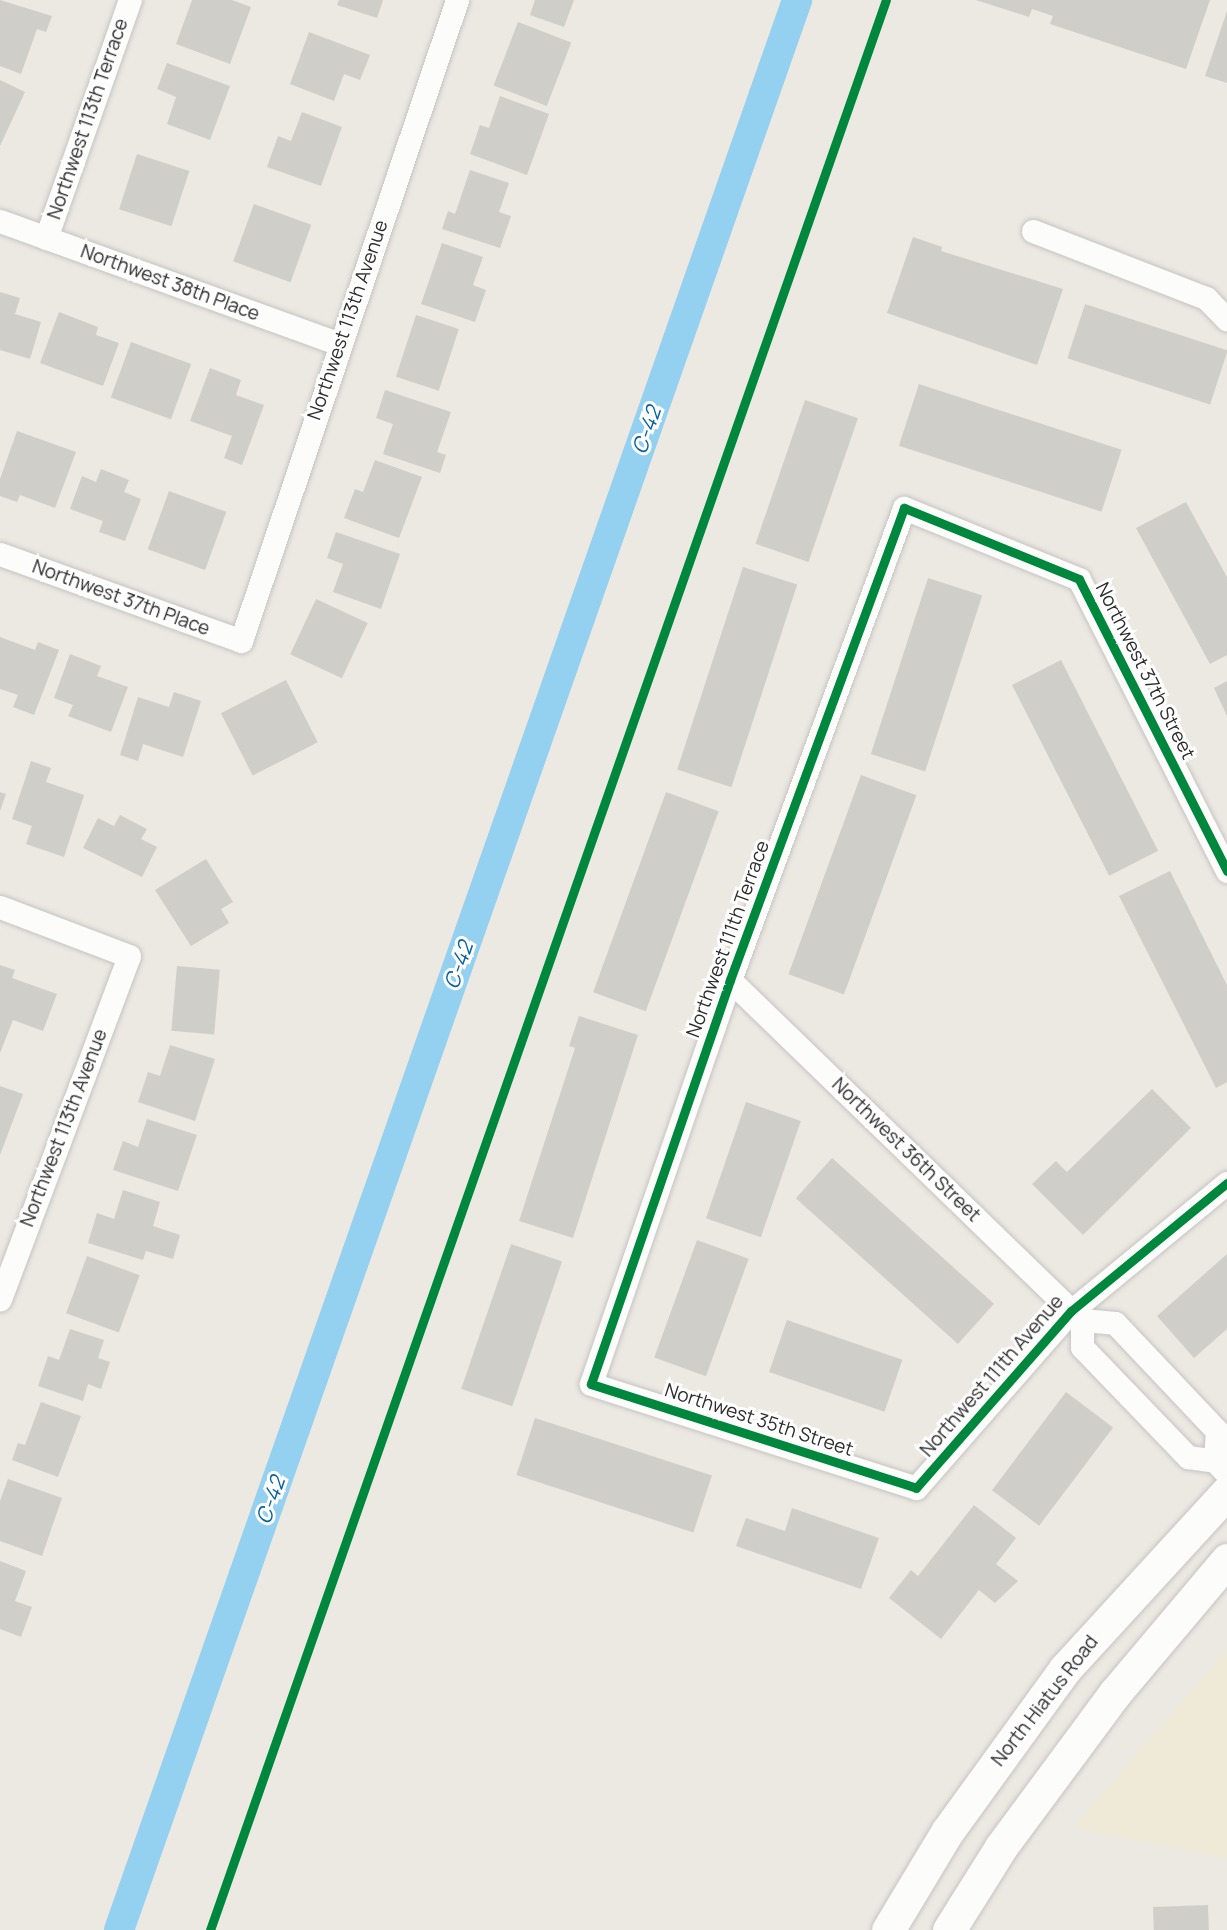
<!DOCTYPE html>
<style>
body{margin:0}
#map{position:relative;width:1227px;height:1930px;overflow:hidden;background:#ece8e2;font-family:Manrope,sans-serif}
div>[style]{position:absolute}
.education>*{inset:0;background:#efe9d7}
.canal>*{height:30px;margin:-15px;padding:0 15px;transform-origin:15px;border-radius:15px;background:#94d0ef}
.building>*{inset:0;background:#d0cec9;transform-origin:0 0}
.roads{filter:drop-shadow(0 0 2px #c5c4c3) drop-shadow(0 0 2px #c5c4c3)}
.minor>*{height:23px;margin:-11.5px;padding:0 11.5px;transform-origin:11.5px;border-radius:11.5px;background:#fcfcfb}
.secondary>*{height:33px;margin:-16.5px;padding:0 16.5px;transform-origin:16.5px;border-radius:16.5px;background:#fcfcfb}
.cycleway>*{height:9px;margin:-4.5px;padding:0 4.5px;transform-origin:4.5px;border-radius:4.5px;background:#00873e}
span{translate:-50% -50%;white-space:nowrap;text-align:center;line-height:1.15;-webkit-text-stroke:6px #fff;paint-order:stroke}
.street-label{font-size:19px;color:#2d2d2d}
.water-label{font-size:21px;color:#0762a7;font-style:italic}
</style>
<div id="map">
<div class="education">
<div style="clip-path:polygon(1227px 1650px,1227px 1859px,1073px 1828px,1182px 1701px)"></div>
</div>
<div class="canal">
<div style="left:119px;top:1930px;width:2046px;rotate:-70.64deg"></div>
</div>
<div class="building">
<div style="clip-path:polygon(0 0,52px 16px,46px 32px,37px 29px,21px 74px,0 66px)"></div>
<div style="clip-path:polygon(192px 0,232px 0,251px 7px,230px 64px,176px 44px)"></div>
<div style="clip-path:polygon(339px 0,383px 0,377px 18px,337px 5px)"></div>
<div style="clip-path:polygon(535px 0,574px 0,564px 27px,530px 15px)"></div>
<div style="clip-path:polygon(976px 0,1210px 0,1186px 69px,1050px 24px,1053px 16px,1032px 9px,1029px 17px)"></div>
<div style="clip-path:polygon(1227px 11px,1227px 83px,1205px 76px)"></div>
<div style="left:518px;top:22px;width:57px;height:68px;rotate:21deg"></div>
<div style="clip-path:polygon(309px 32px,370px 55px,360px 80px,344px 74px,334px 101px,290px 84px)"></div>
<div style="clip-path:polygon(167px 63px,230px 86px,210px 140px,167px 124px,176px 97px,157px 89px)"></div>
<div style="clip-path:polygon(0 80px,25px 92px,0 146px)"></div>
<div style="clip-path:polygon(500px 96px,549px 114px,527px 175px,470px 154px,480px 125px,489px 128px)"></div>
<div style="clip-path:polygon(302px 112px,342px 127px,321px 186px,267px 167px,278px 136px,291px 141px)"></div>
<div style="left:137px;top:154px;width:55px;height:58px;rotate:18deg"></div>
<div style="clip-path:polygon(470px 170px,509px 183px,499px 212px,511px 216px,500px 248px,442px 229px,448px 211px,455px 214px)"></div>
<div style="left:254px;top:204px;width:61px;height:61px;rotate:20deg"></div>
<div style="clip-path:polygon(913px 237px,942px 247px,941px 251px,1063px 289px,1037px 365px,887px 313px)"></div>
<div style="clip-path:polygon(442px 243px,483px 257px,473px 285px,486px 290px,475px 322px,421px 304px)"></div>
<div style="clip-path:polygon(0 292px,20px 298px,15px 314px,41px 322px,30px 359px,0 350px)"></div>
<div style="left:1085px;top:304px;width:150px;height:57px;rotate:18deg"></div>
<div style="clip-path:polygon(59px 312px,98px 327px,96px 335px,119px 343px,103px 386px,40px 363px)"></div>
<div style="left:416px;top:315px;width:45px;height:65px;rotate:18deg"></div>
<div style="left:131px;top:342px;width:64px;height:59px;rotate:20deg"></div>
<div style="clip-path:polygon(210px 368px,241px 380px,236px 395px,264px 405px,242px 465px,224px 458px,232px 436px,190px 421px)"></div>
<div style="left:919px;top:384px;width:213px;height:65px;rotate:18deg"></div>
<div style="clip-path:polygon(385px 390px,451px 412px,437px 452px,446px 455px,440px 473px,383px 454px,393px 424px,376px 418px)"></div>
<div style="left:805px;top:400px;width:56px;height:152px;rotate:19deg"></div>
<div style="clip-path:polygon(17px 431px,76px 452px,55px 508px,20px 495px,17px 502px,0 496px,0 479px)"></div>
<div style="clip-path:polygon(375px 460px,422px 477px,399px 538px,344px 518px,355px 489px,363px 492px)"></div>
<div style="clip-path:polygon(101px 469px,129px 480px,124px 492px,141px 499px,125px 541px,99px 532px,103px 521px,70px 509px,82px 476px,96px 482px)"></div>
<div style="left:169px;top:491px;width:61px;height:62px;rotate:20deg"></div>
<div style="clip-path:polygon(1186px 502px,1227px 577px,1227px 655px,1210px 664px,1136px 528px)"></div>
<div style="clip-path:polygon(336px 532px,400px 554px,381px 609px,333px 592px,343px 564px,327px 558px)"></div>
<div style="left:743px;top:567px;width:57px;height:213px;rotate:18deg"></div>
<div style="left:928px;top:578px;width:57px;height:185px;rotate:18deg"></div>
<div style="left:316px;top:599px;width:57px;height:61px;rotate:25deg"></div>
<div style="clip-path:polygon(0 637px,35px 650px,38px 642px,59px 650px,34px 715px,13px 707px,18px 695px,0 689px)"></div>
<div style="clip-path:polygon(70px 654px,101px 666px,97px 676px,128px 687px,111px 732px,68px 716px,73px 705px,54px 698px)"></div>
<div style="left:1061px;top:660px;width:214px;height:55px;rotate:63deg"></div>
<div style="left:286px;top:680px;width:70px;height:73px;rotate:63deg"></div>
<div style="clip-path:polygon(1227px 681px,1227px 716px,1214px 688px)"></div>
<div style="clip-path:polygon(174px 692px,201px 701px,183px 757px,143px 744px,138px 761px,120px 755px,138px 697px,169px 707px)"></div>
<div style="clip-path:polygon(31px 761px,51px 768px,46px 782px,84px 795px,64px 857px,26px 844px,32px 826px,12px 819px)"></div>
<div style="left:861px;top:775px;width:59px;height:212px;rotate:20deg"></div>
<div style="clip-path:polygon(0 792px,6px 794px,0 811px)"></div>
<div style="left:666px;top:792px;width:56px;height:213px;rotate:20deg"></div>
<div style="clip-path:polygon(120px 815px,147px 829px,141px 839px,157px 847px,142px 877px,83px 848px,98px 818px,114px 826px)"></div>
<div style="clip-path:polygon(206px 859px,233px 902px,221px 909px,229px 923px,191px 946px,155px 890px)"></div>
<div style="clip-path:polygon(1170px 871px,1227px 985px,1227px 1082px,1216px 1088px,1119px 896px)"></div>
<div style="clip-path:polygon(0 965px,15px 970px,12px 978px,57px 994px,43px 1031px,13px 1020px,0 1053px)"></div>
<div style="left:177px;top:966px;width:43px;height:65px;rotate:5deg"></div>
<div style="clip-path:polygon(579px 1016px,638px 1035px,573px 1238px,519px 1221px,575px 1048px,569px 1046px)"></div>
<div style="clip-path:polygon(170px 1045px,215px 1059px,195px 1121px,138px 1102px,148px 1072px,160px 1076px)"></div>
<div style="clip-path:polygon(0 1086px,23px 1094px,0 1155px)"></div>
<div style="clip-path:polygon(1152px 1089px,1191px 1128px,1083px 1235px,1032px 1184px,1056px 1161px,1067px 1172px)"></div>
<div style="left:746px;top:1102px;width:58px;height:123px;rotate:19deg"></div>
<div style="clip-path:polygon(147px 1119px,197px 1135px,178px 1191px,113px 1170px,123px 1141px,138px 1147px)"></div>
<div style="left:832px;top:1158px;width:218px;height:54px;rotate:42deg"></div>
<div style="clip-path:polygon(123px 1190px,160px 1202px,153px 1226px,180px 1235px,173px 1259px,146px 1251px,143px 1260px,88px 1243px,97px 1213px,114px 1219px)"></div>
<div style="left:697px;top:1240px;width:55px;height:125px;rotate:20deg"></div>
<div style="left:511px;top:1244px;width:54px;height:153px;rotate:19deg"></div>
<div style="clip-path:polygon(1227px 1254px,1227px 1329px,1194px 1358px,1157px 1316px)"></div>
<div style="left:87px;top:1256px;width:56px;height:61px;rotate:20deg"></div>
<div style="left:787px;top:1320px;width:122px;height:55px;rotate:19deg"></div>
<div style="clip-path:polygon(70px 1329px,104px 1340px,98px 1358px,110px 1362px,101px 1389px,88px 1384px,83px 1401px,38px 1386px,48px 1356px,59px 1360px)"></div>
<div style="left:1066px;top:1392px;width:59px;height:123px;rotate:37deg"></div>
<div style="clip-path:polygon(41px 1402px,81px 1416px,58px 1477px,12px 1460px,18px 1443px,25px 1445px)"></div>
<div style="left:535px;top:1418px;width:186px;height:60px;rotate:18deg"></div>
<div style="clip-path:polygon(8px 1479px,62px 1498px,42px 1556px,0 1541px,0 1501px)"></div>
<div style="clip-path:polygon(974px 1505px,1016px 1538px,996px 1564px,1018px 1581px,995px 1603px,979px 1590px,941px 1639px,889px 1598px,911px 1570px,918px 1576px)"></div>
<div style="clip-path:polygon(792px 1508px,879px 1538px,861px 1589px,736px 1546px,746px 1518px,785px 1531px)"></div>
<div style="clip-path:polygon(0 1561px,26px 1571px,15px 1601px,32px 1607px,21px 1637px,0 1629px)"></div>
<div style="left:1208px;top:1905px;width:25px;height:55px;rotate:88deg"></div>
</div>
<div class="roads">
<div class="minor">
<div style="left:0;top:221px;width:362px;rotate:19.9deg"></div>
<div style="left:1033px;top:231px;width:186px;rotate:21.2deg"></div>
<div style="left:1206px;top:298px;width:30px;rotate:46deg"></div>
<div style="left:46px;top:238px;width:252px;rotate:-70.6deg"></div>
<div style="left:0;top:554px;width:256px;rotate:19.8deg"></div>
<div style="left:241px;top:641px;width:676px;rotate:-71.38deg"></div>
<div style="left:1227px;top:871px;width:327px;rotate:-116.9deg"></div>
<div style="left:1079px;top:579px;width:189px;rotate:-157.9deg"></div>
<div style="left:904px;top:508px;width:503px;rotate:110.24deg"></div>
<div style="left:730px;top:980px;width:427px;rotate:109deg"></div>
<div style="left:591px;top:1384px;width:341px;rotate:17.7deg"></div>
<div style="left:916px;top:1488px;width:235px;rotate:-48.8deg"></div>
<div style="left:1071px;top:1311px;width:202px;rotate:-39.4deg"></div>
<div style="left:0;top:907px;width:138px;rotate:20.8deg"></div>
<div style="left:129px;top:956px;width:367px;rotate:110.6deg"></div>
<div style="left:730px;top:980px;width:475px;rotate:44.1deg"></div>
<div style="left:1071px;top:1311px;width:14px;rotate:39deg"></div>
<div style="left:1082px;top:1320px;width:33px;rotate:5deg"></div>
<div style="left:1115px;top:1323px;width:149px;rotate:46.6deg"></div>
<div style="left:1217px;top:1431px;width:30px;rotate:94deg"></div>
<div style="left:1082px;top:1320px;width:27px;rotate:90deg"></div>
<div style="left:1082px;top:1347px;width:153px;rotate:46.1deg"></div>
<div style="left:1188px;top:1457px;width:27px;rotate:8deg"></div>
<div style="left:1215px;top:1461px;width:18px;rotate:47deg"></div>
</div>
<div class="secondary">
<div style="left:888px;top:1930px;width:114px;rotate:-59deg"></div>
<div style="left:947px;top:1832px;width:201px;rotate:-54.1deg"></div>
<div style="left:1065px;top:1669px;width:240px;rotate:-47.5deg"></div>
<div style="left:949px;top:1930px;width:98px;rotate:-57.9deg"></div>
<div style="left:1001px;top:1847px;width:192px;rotate:-53.5deg"></div>
<div style="left:1115px;top:1693px;width:174px;rotate:-49.9deg"></div>
</div>
</div>
<div class="cycleway">
<div style="left:1227px;top:871px;width:327px;rotate:-116.9deg"></div>
<div style="left:1079px;top:579px;width:189px;rotate:-157.9deg"></div>
<div style="left:904px;top:508px;width:503px;rotate:110.24deg"></div>
<div style="left:730px;top:980px;width:427px;rotate:109deg"></div>
<div style="left:591px;top:1384px;width:341px;rotate:17.7deg"></div>
<div style="left:916px;top:1488px;width:235px;rotate:-48.8deg"></div>
<div style="left:1071px;top:1311px;width:202px;rotate:-39.4deg"></div>
<div style="left:210px;top:1930px;width:2045px;rotate:-70.7deg"></div>
</div>
<div class="street-label">
<span style="left:88px;top:119px;rotate:-71deg">Northwest 113th Terrace</span>
<span style="left:170px;top:283px;rotate:20deg">Northwest 38th Place</span>
<span style="left:348px;top:320px;rotate:-71deg">Northwest 113th Avenue</span>
<span style="left:121px;top:598px;rotate:20deg">Northwest 37th Place</span>
<span style="left:1145px;top:671px;rotate:63deg">Northwest 37th Street</span>
<span style="left:728px;top:939px;rotate:-70deg">Northwest 111th Terrace</span>
<span style="left:64px;top:1128px;rotate:-69deg">Northwest 113th Avenue</span>
<span style="left:906px;top:1150px;rotate:44deg">Northwest 36th Street</span>
<span style="left:992px;top:1376px;rotate:-49deg">Northwest 111th Avenue</span>
<span style="left:759px;top:1420px;rotate:18deg">Northwest 35th Street</span>
<span style="left:1045px;top:1701px;rotate:-52deg">North Hiatus Road</span>
</div>
<div class="water-label">
<span style="left:646px;top:430px;rotate:-71deg">C-42</span>
<span style="left:458px;top:965px;rotate:-71deg">C-42</span>
<span style="left:270px;top:1500px;rotate:-71deg">C-42</span>
</div>
</div>
